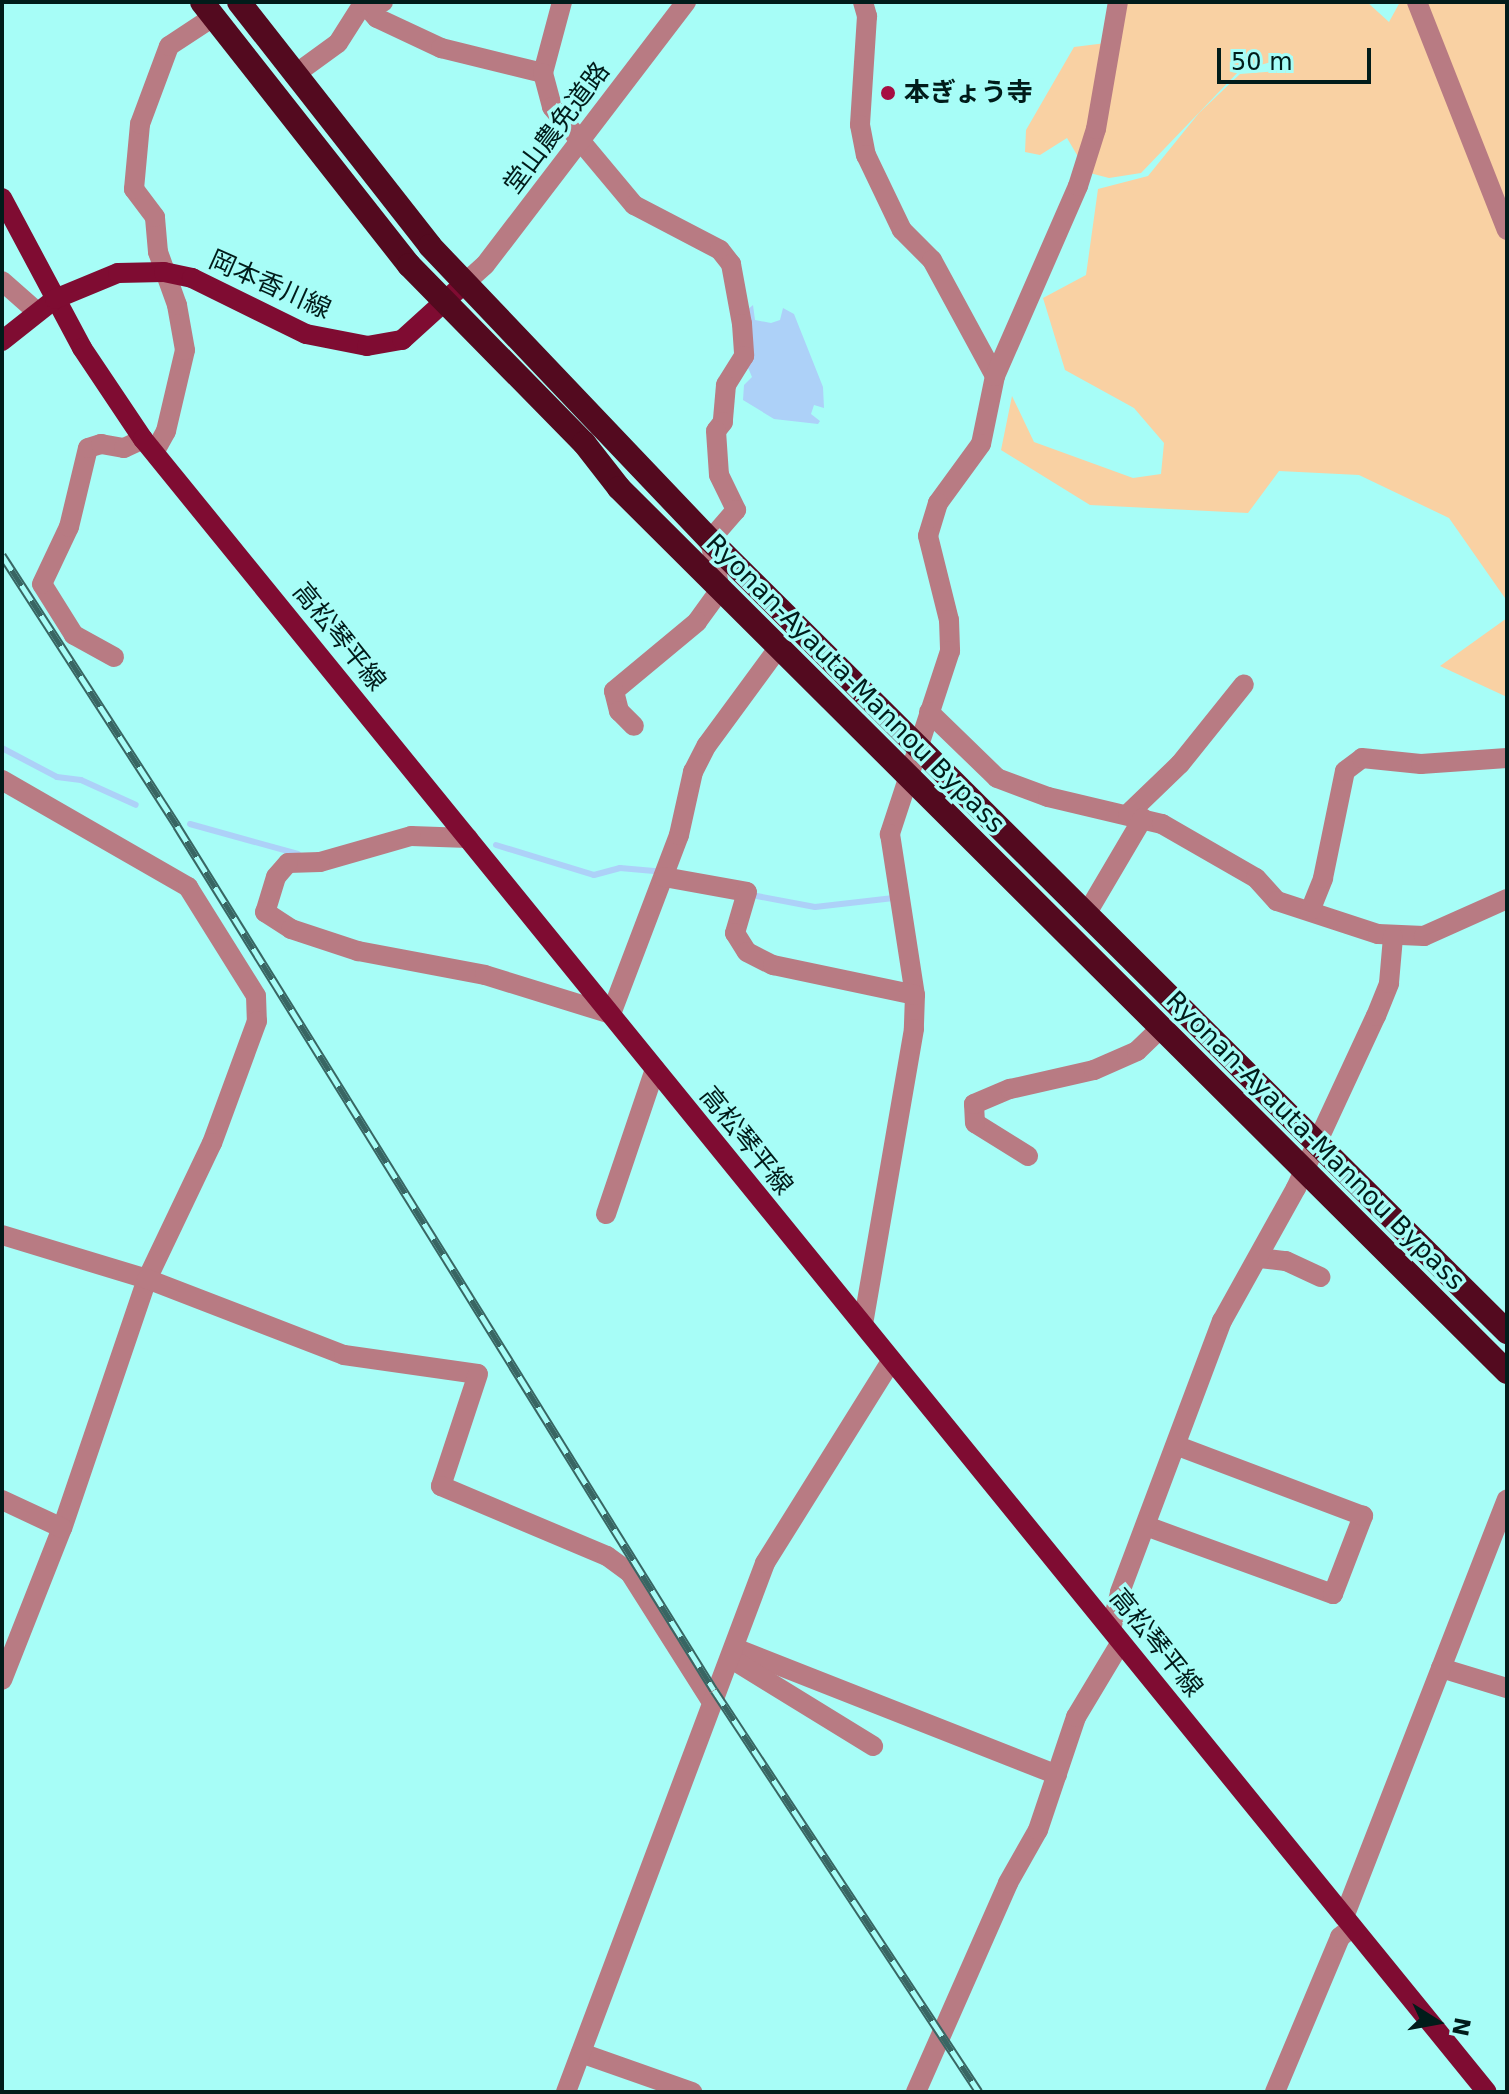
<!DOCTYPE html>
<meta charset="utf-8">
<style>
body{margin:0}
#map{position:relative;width:1509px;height:2094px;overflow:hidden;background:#a7fdf7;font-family:"DejaVu Sans","Noto Sans JP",sans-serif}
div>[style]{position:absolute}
.green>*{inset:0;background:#f9d1a3}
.water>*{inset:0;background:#add1f8}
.stream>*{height:6px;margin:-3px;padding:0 3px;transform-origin:3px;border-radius:3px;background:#add1f8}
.minor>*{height:20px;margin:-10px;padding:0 10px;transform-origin:10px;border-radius:10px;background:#b87b83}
.major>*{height:20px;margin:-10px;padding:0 10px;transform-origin:10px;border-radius:10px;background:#7f0c32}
.highway>*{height:24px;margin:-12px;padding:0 12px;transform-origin:12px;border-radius:12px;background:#530a1f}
.rail>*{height:9px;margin-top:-4.5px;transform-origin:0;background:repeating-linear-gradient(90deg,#a7fdf7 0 18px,#386663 0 36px);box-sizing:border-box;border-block:2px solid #386663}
.dots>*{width:22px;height:22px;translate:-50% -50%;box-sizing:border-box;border:4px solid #a7fdf7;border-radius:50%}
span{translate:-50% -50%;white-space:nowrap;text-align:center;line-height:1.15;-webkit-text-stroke:7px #a7fdf7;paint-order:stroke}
.poi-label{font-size:26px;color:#011c1a;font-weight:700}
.left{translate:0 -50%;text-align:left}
.street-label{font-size:26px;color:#011c1a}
.frame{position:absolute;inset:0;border:4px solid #011c1a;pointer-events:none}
.north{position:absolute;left:1397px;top:1982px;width:80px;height:80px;-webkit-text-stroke:6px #a7fdf7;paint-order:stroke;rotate:101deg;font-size:22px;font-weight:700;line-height:32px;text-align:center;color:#011c1a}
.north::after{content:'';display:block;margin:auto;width:28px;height:36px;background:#011c1a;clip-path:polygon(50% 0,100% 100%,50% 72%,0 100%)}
.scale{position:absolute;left:1217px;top:48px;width:154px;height:36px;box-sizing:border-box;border:4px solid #011c1a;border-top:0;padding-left:10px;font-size:24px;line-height:28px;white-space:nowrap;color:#011c1a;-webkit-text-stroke:6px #a7fdf7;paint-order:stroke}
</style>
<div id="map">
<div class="green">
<div style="clip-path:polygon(1123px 2px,1367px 2px,1389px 22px,1400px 2px,1507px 2px,1507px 601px,1449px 518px,1359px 475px,1279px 471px,1248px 513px,1090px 505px,1001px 450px,1012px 396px,1034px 442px,1133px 478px,1161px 474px,1164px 443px,1134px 408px,1065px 370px,1043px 298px,1086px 275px,1098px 189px,1148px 176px,1199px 113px,1240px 74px,1293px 70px,1293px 56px,1239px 71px,1141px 173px,1109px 178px,1086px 172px)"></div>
<div style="clip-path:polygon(1106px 43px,1080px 160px,1067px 138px,1040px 155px,1025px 152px,1026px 130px,1074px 47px)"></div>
<div style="clip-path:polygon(1507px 618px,1507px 697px,1440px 666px)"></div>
</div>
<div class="water">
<div style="clip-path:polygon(753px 305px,755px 320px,771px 323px,780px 320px,783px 308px,794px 314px,823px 387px,824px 408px,814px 405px,811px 414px,820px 421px,818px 424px,774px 419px,743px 400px,744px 385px,752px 377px,746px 363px,746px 311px)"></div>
</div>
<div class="stream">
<div style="left:2px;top:748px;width:62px;rotate:27.8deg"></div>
<div style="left:57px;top:777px;width:24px;rotate:7deg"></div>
<div style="left:81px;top:780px;width:60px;rotate:24.4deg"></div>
<div style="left:190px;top:824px;width:112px;rotate:15.5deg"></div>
<div style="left:496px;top:845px;width:102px;rotate:17deg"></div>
<div style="left:594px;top:875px;width:27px;rotate:-15deg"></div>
<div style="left:620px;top:868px;width:37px;rotate:5deg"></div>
<div style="left:757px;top:896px;width:59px;rotate:10.7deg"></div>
<div style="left:815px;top:907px;width:79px;rotate:-6.6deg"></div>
</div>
<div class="minor">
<div style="left:363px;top:2px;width:21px;rotate:49deg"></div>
<div style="left:377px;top:18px;width:71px;rotate:25.1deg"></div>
<div style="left:441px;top:48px;width:105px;rotate:13.8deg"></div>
<div style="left:562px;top:2px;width:73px;rotate:105deg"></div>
<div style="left:543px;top:73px;width:35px;rotate:75deg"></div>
<div style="left:552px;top:107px;width:128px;rotate:50.1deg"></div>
<div style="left:634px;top:205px;width:97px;rotate:27.6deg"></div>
<div style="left:720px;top:250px;width:18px;rotate:52deg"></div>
<div style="left:731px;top:264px;width:61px;rotate:79.6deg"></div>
<div style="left:742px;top:324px;width:32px;rotate:86deg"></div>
<div style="left:744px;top:356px;width:34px;rotate:122deg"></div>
<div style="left:726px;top:385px;width:37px;rotate:95deg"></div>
<div style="left:723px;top:422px;width:11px;rotate:128deg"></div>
<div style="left:716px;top:431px;width:44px;rotate:86.1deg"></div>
<div style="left:719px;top:475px;width:39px;rotate:64deg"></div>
<div style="left:736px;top:510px;width:40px;rotate:131deg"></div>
<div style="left:710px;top:540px;width:51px;rotate:78.7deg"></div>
<div style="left:720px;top:590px;width:39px;rotate:126deg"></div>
<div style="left:697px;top:622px;width:108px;rotate:140.3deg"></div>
<div style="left:614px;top:691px;width:21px;rotate:76deg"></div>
<div style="left:619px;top:711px;width:21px;rotate:45deg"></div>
<div style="left:863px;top:2px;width:15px;rotate:74deg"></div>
<div style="left:867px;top:16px;width:109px;rotate:93.7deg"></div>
<div style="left:860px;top:125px;width:31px;rotate:79deg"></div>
<div style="left:866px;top:155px;width:83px;rotate:64.4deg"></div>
<div style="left:902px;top:230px;width:42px;rotate:45deg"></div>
<div style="left:932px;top:260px;width:132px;rotate:61.5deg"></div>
<div style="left:995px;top:376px;width:69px;rotate:101.6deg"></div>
<div style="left:981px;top:444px;width:73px;rotate:126.1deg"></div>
<div style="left:938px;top:503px;width:34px;rotate:107deg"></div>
<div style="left:928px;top:536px;width:87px;rotate:76deg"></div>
<div style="left:949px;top:620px;width:31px;rotate:88deg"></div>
<div style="left:950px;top:651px;width:193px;rotate:108.2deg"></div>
<div style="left:890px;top:834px;width:163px;rotate:81.2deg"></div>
<div style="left:915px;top:995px;width:34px;rotate:92deg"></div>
<div style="left:914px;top:1029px;width:299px;rotate:99.8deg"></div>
<div style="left:1417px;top:2px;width:245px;rotate:68.5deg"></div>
<div style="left:294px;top:75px;width:54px;rotate:-36deg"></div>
<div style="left:338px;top:43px;width:49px;rotate:-57.6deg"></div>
<div style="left:364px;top:2px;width:19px"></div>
<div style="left:2px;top:281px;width:45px;rotate:41.4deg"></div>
<div style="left:466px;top:282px;width:25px;rotate:-42deg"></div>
<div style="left:485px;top:265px;width:331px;rotate:-52.6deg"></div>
<div style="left:995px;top:376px;width:207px;rotate:-66.4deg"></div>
<div style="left:1078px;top:186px;width:60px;rotate:-72.5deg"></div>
<div style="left:1096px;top:129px;width:129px;rotate:-80.2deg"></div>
<div style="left:155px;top:451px;width:23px;rotate:-61deg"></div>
<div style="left:166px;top:431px;width:83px;rotate:-76.8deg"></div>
<div style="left:185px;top:350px;width:46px;rotate:-100.1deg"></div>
<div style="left:177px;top:305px;width:56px;rotate:-109.7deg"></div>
<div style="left:158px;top:252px;width:35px;rotate:-95deg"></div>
<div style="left:155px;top:217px;width:35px;rotate:-127deg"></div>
<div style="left:134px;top:189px;width:65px;rotate:-84.7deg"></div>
<div style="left:140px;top:124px;width:83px;rotate:-69.6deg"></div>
<div style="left:169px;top:46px;width:53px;rotate:-33.4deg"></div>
<div style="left:114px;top:657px;width:46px;rotate:-151.2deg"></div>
<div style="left:74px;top:635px;width:60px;rotate:-122.1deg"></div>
<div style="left:42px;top:584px;width:63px;rotate:-64.7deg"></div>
<div style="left:69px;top:527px;width:81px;rotate:-76.5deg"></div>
<div style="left:88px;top:448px;width:14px;rotate:-17deg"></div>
<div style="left:101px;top:444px;width:23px;rotate:10deg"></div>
<div style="left:124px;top:448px;width:21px;rotate:-25deg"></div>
<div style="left:929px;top:712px;width:95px;rotate:44.1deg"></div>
<div style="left:997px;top:778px;width:54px;rotate:20.4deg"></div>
<div style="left:1048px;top:797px;width:117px;rotate:13.3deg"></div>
<div style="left:1162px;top:824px;width:108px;rotate:29.9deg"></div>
<div style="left:1256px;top:878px;width:31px;rotate:48deg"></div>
<div style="left:1277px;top:901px;width:106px;rotate:18.1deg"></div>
<div style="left:1378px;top:934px;width:46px;rotate:2.5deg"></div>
<div style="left:1424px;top:936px;width:91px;rotate:-24deg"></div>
<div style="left:2px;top:780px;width:215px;rotate:29.9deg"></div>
<div style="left:188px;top:887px;width:128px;rotate:58deg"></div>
<div style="left:256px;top:996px;width:25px;rotate:88deg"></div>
<div style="left:257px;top:1021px;width:130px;rotate:110.2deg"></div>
<div style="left:212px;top:1143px;width:151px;rotate:115.5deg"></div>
<div style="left:147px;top:1279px;width:263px;rotate:108.8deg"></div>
<div style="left:62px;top:1528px;width:163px;rotate:111.5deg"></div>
<div style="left:1128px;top:814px;width:72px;rotate:-43.9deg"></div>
<div style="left:1180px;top:764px;width:102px;rotate:-51.3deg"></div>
<div style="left:468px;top:838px;width:57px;rotate:-178deg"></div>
<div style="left:411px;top:836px;width:95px;rotate:164.1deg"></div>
<div style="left:320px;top:862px;width:32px;rotate:178deg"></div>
<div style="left:288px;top:863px;width:18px;rotate:131deg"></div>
<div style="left:276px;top:877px;width:37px;rotate:107deg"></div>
<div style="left:265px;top:912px;width:31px;rotate:33deg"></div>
<div style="left:291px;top:929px;width:71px;rotate:18.2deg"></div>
<div style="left:358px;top:951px;width:129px;rotate:10.7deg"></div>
<div style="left:485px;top:975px;width:132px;rotate:17.2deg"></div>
<div style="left:611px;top:1014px;width:191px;rotate:-69.2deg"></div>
<div style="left:679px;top:835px;width:65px;rotate:-77.5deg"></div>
<div style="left:693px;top:772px;width:30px;rotate:-63deg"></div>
<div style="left:707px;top:745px;width:122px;rotate:-53.7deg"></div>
<div style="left:664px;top:877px;width:84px;rotate:10.2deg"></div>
<div style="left:747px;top:892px;width:43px;rotate:106.3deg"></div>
<div style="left:735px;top:933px;width:22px;rotate:58deg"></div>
<div style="left:747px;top:952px;width:29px;rotate:27deg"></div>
<div style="left:773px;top:965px;width:145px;rotate:11.9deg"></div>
<div style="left:1310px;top:911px;width:35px;rotate:-68deg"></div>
<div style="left:1323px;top:878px;width:109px;rotate:-78.4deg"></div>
<div style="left:1345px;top:771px;width:21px;rotate:-37deg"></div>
<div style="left:1362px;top:758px;width:59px;rotate:5.8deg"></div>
<div style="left:1421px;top:764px;width:86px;rotate:-4deg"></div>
<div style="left:1087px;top:913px;width:110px;rotate:-59.5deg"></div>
<div style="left:1028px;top:1156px;width:62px;rotate:-148.1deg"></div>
<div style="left:975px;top:1123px;width:19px;rotate:-93deg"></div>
<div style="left:974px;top:1104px;width:39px;rotate:-23deg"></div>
<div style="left:1010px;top:1089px;width:86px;rotate:-12.7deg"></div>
<div style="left:1094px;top:1070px;width:47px;rotate:-23.8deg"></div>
<div style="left:1137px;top:1051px;width:35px;rotate:-44deg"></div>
<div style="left:606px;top:1214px;width:153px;rotate:-71.3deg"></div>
<div style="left:2px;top:1235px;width:152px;rotate:16.9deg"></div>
<div style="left:147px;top:1279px;width:211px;rotate:21.1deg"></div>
<div style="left:344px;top:1355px;width:135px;rotate:8.1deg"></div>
<div style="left:478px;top:1374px;width:118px;rotate:108.3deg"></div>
<div style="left:441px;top:1486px;width:180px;rotate:22.9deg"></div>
<div style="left:607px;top:1556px;width:29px;rotate:36deg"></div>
<div style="left:630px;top:1573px;width:149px;rotate:57.6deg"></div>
<div style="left:1260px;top:1258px;width:26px;rotate:7deg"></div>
<div style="left:1286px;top:1261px;width:38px;rotate:25deg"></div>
<div style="left:2px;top:1500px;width:66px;rotate:25deg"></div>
<div style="left:1146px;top:1526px;width:199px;rotate:20deg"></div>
<div style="left:1333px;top:1594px;width:84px;rotate:-69deg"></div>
<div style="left:1363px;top:1516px;width:198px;rotate:-159.3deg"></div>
<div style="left:1111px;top:1629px;width:38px;rotate:-76deg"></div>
<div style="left:1120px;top:1592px;width:290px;rotate:-69.4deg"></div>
<div style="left:1222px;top:1321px;width:152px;rotate:-60.9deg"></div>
<div style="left:1296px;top:1188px;width:190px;rotate:-65.1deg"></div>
<div style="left:1376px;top:1016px;width:35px;rotate:-68deg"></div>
<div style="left:1389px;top:983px;width:46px;rotate:-85deg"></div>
<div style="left:735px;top:1648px;width:346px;rotate:21.5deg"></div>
<div style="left:730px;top:1658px;width:168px;rotate:31.6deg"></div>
<div style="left:1441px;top:1668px;width:69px;rotate:16.9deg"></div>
<div style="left:1344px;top:1917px;width:448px;rotate:-68.7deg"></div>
<div style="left:581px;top:2053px;width:118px;rotate:19.4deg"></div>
<div style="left:566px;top:2092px;width:565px;rotate:-69.38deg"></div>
<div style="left:765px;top:1563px;width:239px;rotate:-58deg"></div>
<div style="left:916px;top:2092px;width:228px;rotate:-66.2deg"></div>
<div style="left:1008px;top:1883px;width:61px;rotate:-60.5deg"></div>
<div style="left:1038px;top:1830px;width:119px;rotate:-71.4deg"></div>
<div style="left:1076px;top:1717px;width:87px;rotate:-59deg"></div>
<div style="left:1275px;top:2092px;width:168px;rotate:-67.2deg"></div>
<div style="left:1340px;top:1937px;width:16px;rotate:-38deg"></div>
</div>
<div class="major">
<div style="left:2px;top:198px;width:170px;rotate:61.9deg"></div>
<div style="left:82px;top:348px;width:110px;rotate:56.2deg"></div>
<div style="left:143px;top:439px;width:2130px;rotate:50.89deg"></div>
<div style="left:2px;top:341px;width:68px;rotate:-38.4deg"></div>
<div style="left:55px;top:299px;width:68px;rotate:-22.4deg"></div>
<div style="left:118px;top:273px;width:46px;rotate:-1.2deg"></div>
<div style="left:164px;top:272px;width:29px;rotate:12deg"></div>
<div style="left:192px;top:278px;width:127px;rotate:26.2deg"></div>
<div style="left:306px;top:334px;width:62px;rotate:11.1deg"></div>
<div style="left:367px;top:346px;width:36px;rotate:-10deg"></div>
<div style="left:402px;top:340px;width:86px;rotate:-42.2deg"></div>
</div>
<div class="highway">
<div style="left:202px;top:2px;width:335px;rotate:51.8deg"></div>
<div style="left:409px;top:265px;width:250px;rotate:45.5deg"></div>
<div style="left:584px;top:443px;width:57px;rotate:52.1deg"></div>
<div style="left:619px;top:488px;width:1253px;rotate:44.87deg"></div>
<div style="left:239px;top:2px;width:310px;rotate:51.9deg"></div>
<div style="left:430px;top:246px;width:406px;rotate:46.4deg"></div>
<div style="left:710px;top:540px;width:1124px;rotate:44.82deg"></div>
</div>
<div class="rail">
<div style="left:2px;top:555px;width:323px;rotate:57.1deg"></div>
<div style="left:177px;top:826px;width:1017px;rotate:58.14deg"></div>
<div style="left:714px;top:1690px;width:481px;rotate:56.6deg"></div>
</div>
<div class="dots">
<div style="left:888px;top:93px;background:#a60e42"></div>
</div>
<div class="poi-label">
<span class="left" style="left:904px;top:93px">本ぎょう寺</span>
</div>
<div class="street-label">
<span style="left:557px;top:128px;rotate:-53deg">堂山農免道路</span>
<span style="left:270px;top:285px;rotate:24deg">岡本香川線</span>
<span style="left:339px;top:637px;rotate:51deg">高松琴平線</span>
<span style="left:855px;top:684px;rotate:45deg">Ryonan-Ayauta-Mannou Bypass</span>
<span style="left:746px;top:1141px;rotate:51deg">高松琴平線</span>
<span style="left:1315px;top:1141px;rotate:45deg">Ryonan-Ayauta-Mannou Bypass</span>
<span style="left:1156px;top:1643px;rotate:51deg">高松琴平線</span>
</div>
<div class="frame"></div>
<div class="north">N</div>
<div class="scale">50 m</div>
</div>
